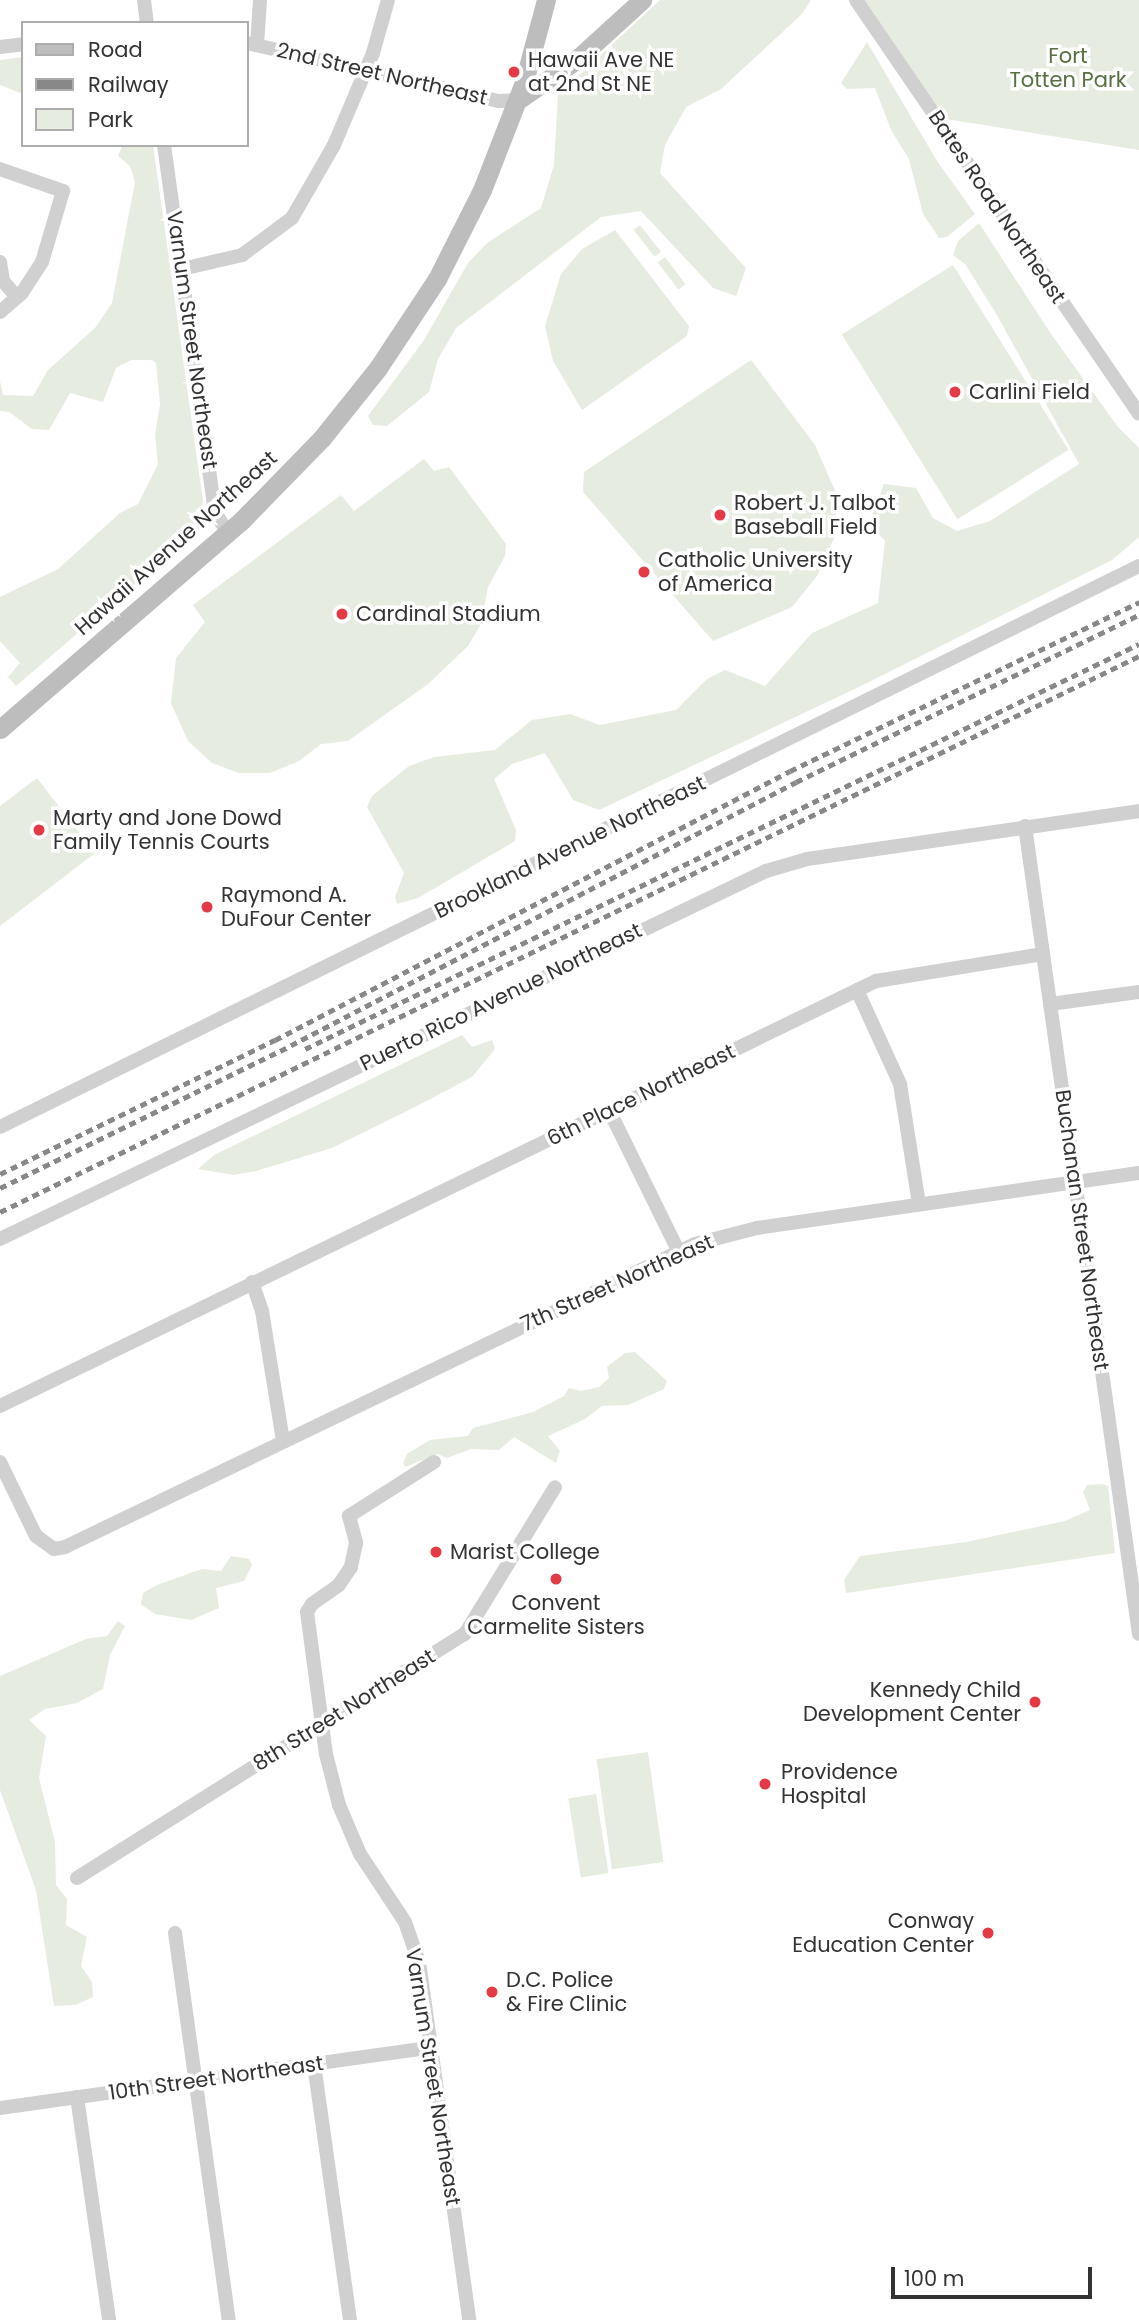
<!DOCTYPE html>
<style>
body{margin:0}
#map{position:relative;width:1139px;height:2320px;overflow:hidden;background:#fff;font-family:Poppins,sans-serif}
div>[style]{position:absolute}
.green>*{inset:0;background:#e6ecdf;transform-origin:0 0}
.street>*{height:14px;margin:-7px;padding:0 7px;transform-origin:7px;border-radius:7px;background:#d0d0d0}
.secondary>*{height:19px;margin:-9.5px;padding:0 9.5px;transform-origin:9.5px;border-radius:9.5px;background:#bdbdbd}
.rail>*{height:4.5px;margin-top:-2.25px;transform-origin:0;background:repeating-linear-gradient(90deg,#888 0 7px,transparent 0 12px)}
.dots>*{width:19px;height:19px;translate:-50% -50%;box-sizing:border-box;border:4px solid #fff;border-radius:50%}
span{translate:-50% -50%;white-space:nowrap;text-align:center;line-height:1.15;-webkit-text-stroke:7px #fff;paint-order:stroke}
.park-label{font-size:21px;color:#56703f}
.poi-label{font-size:21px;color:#333}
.left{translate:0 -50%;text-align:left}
.right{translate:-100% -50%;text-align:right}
.street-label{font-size:21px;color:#333}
.legend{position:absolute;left:21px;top:21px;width:228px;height:126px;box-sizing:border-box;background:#fff;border:2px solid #adadad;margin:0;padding:9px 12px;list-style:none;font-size:21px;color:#333}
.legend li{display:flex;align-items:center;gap:14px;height:35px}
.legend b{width:35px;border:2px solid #adadad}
.scale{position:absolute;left:891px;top:2267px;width:201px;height:32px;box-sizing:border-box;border:4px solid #333;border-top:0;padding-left:9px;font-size:21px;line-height:24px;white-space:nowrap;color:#333;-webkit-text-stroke:5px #fff;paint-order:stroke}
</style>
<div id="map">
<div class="green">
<div style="clip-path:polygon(660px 0,811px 0,802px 14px,721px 89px,686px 107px,665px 145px,660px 173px,746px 268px,736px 296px,713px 288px,641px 211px,601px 217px,456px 328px,438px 359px,429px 392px,387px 426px,373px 425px,368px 416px,424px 340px,468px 263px,487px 243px,541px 208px,554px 165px,558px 95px)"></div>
<div style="clip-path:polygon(862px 0,1139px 0,1139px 150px,946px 119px)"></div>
<div style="clip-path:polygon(867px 42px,937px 161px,975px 214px,947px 237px,939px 238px,923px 214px,909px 159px,891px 130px,875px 88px,847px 89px,841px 83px)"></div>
<div style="clip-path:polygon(23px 57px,23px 94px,0 85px,0 60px)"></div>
<div style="clip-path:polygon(123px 145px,153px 145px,206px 523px,16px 686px,8px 677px,20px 663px,0 641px,0 597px,58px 569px,120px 513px,138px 504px,158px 464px,155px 435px,160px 404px,156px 363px,152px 360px,131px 360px,116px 368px,103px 402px,70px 393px,49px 430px,32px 429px,9px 412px,0 411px,0 381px,3px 395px,33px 396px,48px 370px,95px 328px,112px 303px,135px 182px,130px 166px,118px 156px)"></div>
<div style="clip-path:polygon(979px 223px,1051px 334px,1118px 427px,1139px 448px,1139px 537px,1112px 560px,863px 685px,599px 810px,573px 800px,545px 753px,512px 764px,494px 779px,516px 830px,515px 841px,418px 898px,397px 904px,395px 897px,404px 873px,367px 807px,372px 796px,409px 766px,434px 757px,495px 750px,532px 720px,570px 714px,600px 725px,676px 710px,707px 679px,725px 670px,765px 686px,812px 633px,878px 603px,885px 541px,869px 523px,884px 484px,916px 488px,933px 518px,957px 531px,990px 521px,1079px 464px,997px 315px,965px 264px,953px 255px,958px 241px)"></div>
<div style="left:640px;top:225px;width:34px;height:8px;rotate:52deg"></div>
<div style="clip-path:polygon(615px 230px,689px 326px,687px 336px,582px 410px,553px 361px,545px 326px,561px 274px,582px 249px)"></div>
<div style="left:665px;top:257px;width:34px;height:9px;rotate:53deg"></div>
<div style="left:953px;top:265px;width:218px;height:131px;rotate:58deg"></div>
<div style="clip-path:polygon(751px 360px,815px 445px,837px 495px,835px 536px,817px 576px,792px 607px,713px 641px,583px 492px,584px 472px)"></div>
<div style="clip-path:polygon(424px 459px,434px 471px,449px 467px,506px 544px,505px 556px,488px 587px,481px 624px,468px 646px,428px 684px,348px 741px,321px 744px,299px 761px,270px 773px,239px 773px,212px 763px,188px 741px,171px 703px,176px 658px,205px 622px,193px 605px,341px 495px,354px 511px)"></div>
<div style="clip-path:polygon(37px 778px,95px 853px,0 926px,0 806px)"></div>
<div style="clip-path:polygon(462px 1035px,472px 1047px,492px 1040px,495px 1049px,472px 1077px,417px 1106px,332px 1148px,256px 1171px,234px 1175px,198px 1169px,214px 1155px)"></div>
<div style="clip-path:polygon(635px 1352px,667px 1381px,664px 1389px,628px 1405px,602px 1406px,585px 1419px,548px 1436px,560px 1451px,556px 1463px,514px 1437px,499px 1450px,471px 1449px,447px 1458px,438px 1454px,405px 1467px,403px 1463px,407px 1454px,430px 1440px,468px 1436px,473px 1428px,533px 1412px,564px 1396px,569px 1388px,581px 1391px,599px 1387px,609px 1378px,607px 1367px,625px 1353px)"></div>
<div style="clip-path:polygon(1103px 1484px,1108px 1486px,1115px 1553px,846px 1593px,844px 1580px,860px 1556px,966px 1542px,1065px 1521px,1090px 1510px,1083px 1492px,1087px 1485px)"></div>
<div style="clip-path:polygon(231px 1556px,249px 1559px,252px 1565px,244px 1581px,216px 1588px,219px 1608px,191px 1620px,155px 1614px,141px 1604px,143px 1593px,157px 1585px,202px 1569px,221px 1571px)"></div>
<div style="clip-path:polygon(118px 1621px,125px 1626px,110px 1655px,103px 1689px,77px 1703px,45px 1709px,29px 1720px,46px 1736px,39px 1778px,55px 1842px,56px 1885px,67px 1899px,66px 1925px,87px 1937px,81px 1966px,92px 1982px,93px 1997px,75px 2005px,54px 2006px,36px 1890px,0 1790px,0 1676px,86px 1639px,107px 1636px)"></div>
<div style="left:648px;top:1752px;width:111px;height:52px;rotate:82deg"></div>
<div style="left:596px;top:1794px;width:80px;height:28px;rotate:81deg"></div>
</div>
<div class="street">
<div style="left:144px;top:0;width:23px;rotate:83deg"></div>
<div style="left:856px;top:0;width:501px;rotate:55.64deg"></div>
<div style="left:247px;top:43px;width:259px;rotate:13deg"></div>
<div style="left:499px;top:101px;width:19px;rotate:-3deg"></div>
<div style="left:257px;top:45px;width:45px;rotate:-86.2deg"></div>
<div style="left:0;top:47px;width:23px;rotate:-7deg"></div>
<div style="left:164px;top:145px;width:371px;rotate:82.1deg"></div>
<div style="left:215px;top:512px;width:23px;rotate:59deg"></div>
<div style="left:0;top:169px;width:67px;rotate:19.2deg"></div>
<div style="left:63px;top:191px;width:74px;rotate:106.5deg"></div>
<div style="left:42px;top:262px;width:37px;rotate:123deg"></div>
<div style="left:22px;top:293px;width:29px;rotate:139deg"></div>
<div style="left:0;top:262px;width:19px;rotate:81deg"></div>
<div style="left:3px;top:281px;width:21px;rotate:49deg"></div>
<div style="left:182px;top:269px;width:62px;rotate:-13.1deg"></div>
<div style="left:242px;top:255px;width:62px;rotate:-36.5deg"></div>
<div style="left:292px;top:218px;width:84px;rotate:-60.1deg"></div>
<div style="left:334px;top:145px;width:100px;rotate:-67deg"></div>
<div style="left:373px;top:53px;width:55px;rotate:-74.2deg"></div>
<div style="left:1025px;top:826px;width:816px;rotate:81.97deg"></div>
<div style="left:857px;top:990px;width:103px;rotate:65.4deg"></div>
<div style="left:900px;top:1084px;width:121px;rotate:81deg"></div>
<div style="left:1050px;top:1004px;width:90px;rotate:-7.7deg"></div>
<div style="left:609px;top:1110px;width:156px;rotate:63.8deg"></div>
<div style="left:0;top:1127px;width:1270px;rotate:-26.22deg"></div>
<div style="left:0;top:1239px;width:850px;rotate:-25.66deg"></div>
<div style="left:766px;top:871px;width:43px;rotate:-16.3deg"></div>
<div style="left:807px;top:859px;width:335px;rotate:-8.2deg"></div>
<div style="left:252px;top:1282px;width:31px;rotate:71deg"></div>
<div style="left:262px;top:1311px;width:132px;rotate:80.8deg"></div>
<div style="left:0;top:1406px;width:974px;rotate:-25.88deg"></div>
<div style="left:876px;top:981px;width:169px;rotate:-9.2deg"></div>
<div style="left:0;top:1462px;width:82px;rotate:64.1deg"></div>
<div style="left:36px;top:1536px;width:22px;rotate:36deg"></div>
<div style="left:54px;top:1549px;width:11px;rotate:-10deg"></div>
<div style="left:65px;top:1547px;width:699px;rotate:-25.69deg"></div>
<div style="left:695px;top:1244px;width:64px;rotate:-14.5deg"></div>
<div style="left:757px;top:1228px;width:386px;rotate:-8.2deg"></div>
<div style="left:434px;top:1462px;width:101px;rotate:147.6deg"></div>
<div style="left:349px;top:1516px;width:28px;rotate:75deg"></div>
<div style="left:356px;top:1543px;width:25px;rotate:102deg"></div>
<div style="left:351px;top:1567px;width:22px;rotate:124deg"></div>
<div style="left:339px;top:1585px;width:33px;rotate:145deg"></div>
<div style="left:312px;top:1604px;width:9px;rotate:122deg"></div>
<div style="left:307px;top:1612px;width:143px;rotate:82.4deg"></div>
<div style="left:326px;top:1754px;width:53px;rotate:75.7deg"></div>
<div style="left:339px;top:1805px;width:53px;rotate:66.8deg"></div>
<div style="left:360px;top:1854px;width:82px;rotate:56.5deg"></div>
<div style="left:405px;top:1922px;width:42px;rotate:70.7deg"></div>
<div style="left:419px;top:1962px;width:361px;rotate:82deg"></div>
<div style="left:77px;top:1878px;width:458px;rotate:-32.2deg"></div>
<div style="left:465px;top:1634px;width:172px;rotate:-58.5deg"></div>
<div style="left:175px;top:1933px;width:391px;rotate:82.1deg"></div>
<div style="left:314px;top:2064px;width:259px;rotate:82deg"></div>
<div style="left:77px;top:2097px;width:225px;rotate:81.8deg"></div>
<div style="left:0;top:2108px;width:436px;rotate:-8deg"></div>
</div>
<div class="secondary">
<div style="left:518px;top:100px;width:69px;rotate:-34.4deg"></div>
<div style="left:575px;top:61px;width:91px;rotate:-42.3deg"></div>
<div style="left:0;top:729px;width:321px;rotate:-40.8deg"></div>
<div style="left:243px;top:519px;width:113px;rotate:-45.7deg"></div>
<div style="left:322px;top:438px;width:90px;rotate:-51.3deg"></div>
<div style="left:378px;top:368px;width:107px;rotate:-56.5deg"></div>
<div style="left:437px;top:279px;width:100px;rotate:-63.2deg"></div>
<div style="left:482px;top:190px;width:116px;rotate:-68.7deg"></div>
<div style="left:524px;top:82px;width:85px;rotate:-75deg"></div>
</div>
<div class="rail">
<div style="left:305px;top:1049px;width:927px;rotate:-25.9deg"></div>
<div style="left:0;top:1174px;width:306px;rotate:-26deg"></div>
<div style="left:275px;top:1040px;width:581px;rotate:-27.58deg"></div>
<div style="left:790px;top:771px;width:388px;rotate:-25.8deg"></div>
<div style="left:0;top:1188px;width:312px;rotate:-26.1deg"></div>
<div style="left:280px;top:1051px;width:582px;rotate:-27.53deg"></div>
<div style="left:796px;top:782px;width:381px;rotate:-26deg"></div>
<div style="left:0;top:1212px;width:1267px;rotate:-26.02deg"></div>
</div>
<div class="dots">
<div style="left:514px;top:72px;background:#e63946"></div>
<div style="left:955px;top:392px;background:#e63946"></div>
<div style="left:720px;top:515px;background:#e63946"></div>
<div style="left:644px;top:572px;background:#e63946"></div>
<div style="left:342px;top:614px;background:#e63946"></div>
<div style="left:39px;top:830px;background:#e63946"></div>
<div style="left:207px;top:907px;background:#e63946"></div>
<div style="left:436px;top:1552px;background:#e63946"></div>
<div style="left:556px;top:1579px;background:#e63946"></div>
<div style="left:1035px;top:1702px;background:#e63946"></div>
<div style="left:765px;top:1784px;background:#e63946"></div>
<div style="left:988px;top:1933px;background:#e63946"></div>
<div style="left:492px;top:1992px;background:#e63946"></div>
</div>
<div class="park-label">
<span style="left:1068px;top:68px">Fort<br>Totten Park</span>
</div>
<div class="poi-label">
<span class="left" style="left:528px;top:72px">Hawaii Ave NE<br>at 2nd St NE</span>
<span class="left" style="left:969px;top:392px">Carlini Field</span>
<span class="left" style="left:734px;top:515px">Robert J. Talbot<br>Baseball Field</span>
<span class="left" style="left:658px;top:572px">Catholic University<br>of America</span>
<span class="left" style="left:356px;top:614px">Cardinal Stadium</span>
<span class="left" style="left:53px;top:830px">Marty and Jone Dowd<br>Family Tennis Courts</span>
<span class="left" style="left:221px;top:907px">Raymond A.<br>DuFour Center</span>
<span class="left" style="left:450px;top:1552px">Marist College</span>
<span style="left:556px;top:1615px">Convent<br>Carmelite Sisters</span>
<span class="right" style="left:1021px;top:1702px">Kennedy Child<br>Development Center</span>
<span class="left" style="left:781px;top:1784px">Providence<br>Hospital</span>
<span class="right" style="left:974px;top:1933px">Conway<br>Education Center</span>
<span class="left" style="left:506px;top:1992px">D.C. Police<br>&amp; Fire Clinic</span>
</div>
<div class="street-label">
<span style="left:382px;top:74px;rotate:13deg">2nd Street Northeast</span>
<span style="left:997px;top:207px;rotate:56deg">Bates Road Northeast</span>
<span style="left:192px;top:340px;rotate:82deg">Varnum Street Northeast</span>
<span style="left:176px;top:543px;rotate:-42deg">Hawaii Avenue Northeast</span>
<span style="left:570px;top:847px;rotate:-26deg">Brookland Avenue Northeast</span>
<span style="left:501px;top:997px;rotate:-26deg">Puerto Rico Avenue Northeast</span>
<span style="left:641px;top:1095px;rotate:-26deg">6th Place Northeast</span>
<span style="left:1082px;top:1230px;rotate:82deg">Buchanan Street Northeast</span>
<span style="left:617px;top:1283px;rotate:-24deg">7th Street Northeast</span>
<span style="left:344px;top:1710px;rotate:-32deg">8th Street Northeast</span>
<span style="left:433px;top:2077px;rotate:81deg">Varnum Street Northeast</span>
<span style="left:216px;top:2078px;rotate:-8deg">10th Street Northeast</span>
</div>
<ul class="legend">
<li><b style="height:9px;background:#bdbdbd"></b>Road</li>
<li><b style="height:9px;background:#888"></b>Railway</li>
<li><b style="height:19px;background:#e6ecdf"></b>Park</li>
</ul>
<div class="scale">100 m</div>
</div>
